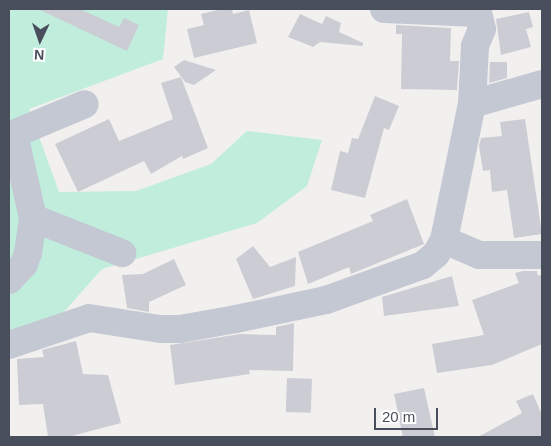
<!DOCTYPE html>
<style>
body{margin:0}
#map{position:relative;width:551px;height:446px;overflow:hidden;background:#f2f0ef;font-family:Helvetica,sans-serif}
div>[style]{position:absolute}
.green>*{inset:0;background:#c0eddc}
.building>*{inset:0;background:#cccdd4;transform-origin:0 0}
.minor>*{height:28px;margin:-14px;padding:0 14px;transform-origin:14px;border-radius:14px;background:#c3c8d3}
span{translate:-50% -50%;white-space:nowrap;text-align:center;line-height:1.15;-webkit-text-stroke:4px #fff;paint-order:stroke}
.frame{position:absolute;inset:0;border:10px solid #484e5c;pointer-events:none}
.north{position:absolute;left:15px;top:15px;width:50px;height:50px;-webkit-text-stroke:4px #fff;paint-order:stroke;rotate:183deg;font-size:14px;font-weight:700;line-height:20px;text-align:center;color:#484e5c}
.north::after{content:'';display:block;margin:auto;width:18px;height:22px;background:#484e5c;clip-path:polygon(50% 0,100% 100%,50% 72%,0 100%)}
.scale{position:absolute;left:374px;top:408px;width:64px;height:22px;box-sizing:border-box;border:2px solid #484e5c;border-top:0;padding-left:6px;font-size:15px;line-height:18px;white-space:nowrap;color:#484e5c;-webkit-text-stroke:4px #fff;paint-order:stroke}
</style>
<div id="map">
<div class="green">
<div style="clip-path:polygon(9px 9px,168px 9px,163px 59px,29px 109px,59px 192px,136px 191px,211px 164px,247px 131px,322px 140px,307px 186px,257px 223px,102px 269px,54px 323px,9px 339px)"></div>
</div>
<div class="building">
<div style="clip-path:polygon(38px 9px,80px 9px,119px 27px,124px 18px,139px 25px,127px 51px)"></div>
<div style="clip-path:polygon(222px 9px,232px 9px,233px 14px,249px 10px,257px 43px,194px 58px,187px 29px,204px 25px,201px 14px)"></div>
<div style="clip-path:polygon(529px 12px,533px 27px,526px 29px,531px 47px,501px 55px,496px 19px)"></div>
<div style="clip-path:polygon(300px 14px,322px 24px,326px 16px,341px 23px,339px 32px,363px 43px,363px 46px,320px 42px,313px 47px,288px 37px)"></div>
<div style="clip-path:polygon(396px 25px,451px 28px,450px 61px,459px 61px,457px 90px,401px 89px,402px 34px,396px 34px)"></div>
<div style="clip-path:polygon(184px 60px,216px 70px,194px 85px,185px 82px,174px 67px)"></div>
<div style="clip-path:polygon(490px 62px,507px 62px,507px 78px,489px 83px)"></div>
<div style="clip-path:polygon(181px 77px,208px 148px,183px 159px,182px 156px,151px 174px,144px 161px,78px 192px,55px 144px,109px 119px,119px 141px,173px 119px,161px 83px)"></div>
<div style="clip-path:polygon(375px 96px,399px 106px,389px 130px,384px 128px,365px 198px,331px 190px,340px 151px,348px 153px,352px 138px,358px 139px)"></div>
<div style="clip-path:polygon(525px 119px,542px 234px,514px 238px,507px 190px,492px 192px,490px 170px,483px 171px,479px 146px,481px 138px,502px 136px,500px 122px)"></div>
<div style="clip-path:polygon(407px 199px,424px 244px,351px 274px,349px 267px,308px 284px,298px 252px,373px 221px,370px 215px)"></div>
<div style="clip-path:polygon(253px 246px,270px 267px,296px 257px,295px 286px,253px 299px,236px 259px)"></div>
<div style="clip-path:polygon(174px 259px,186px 285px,149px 302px,149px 312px,127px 308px,122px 275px,143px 274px)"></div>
<div style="clip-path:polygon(523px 271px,537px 271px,538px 276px,542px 274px,542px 344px,492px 365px,437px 373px,432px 344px,484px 335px,472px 300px,519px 283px,515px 273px)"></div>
<div style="clip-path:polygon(452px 276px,459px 306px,384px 316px,382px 297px)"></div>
<div style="clip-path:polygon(294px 323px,293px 371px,249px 370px,250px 374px,175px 385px,170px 345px,240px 334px,276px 335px,276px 327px)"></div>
<div style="clip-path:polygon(76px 341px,83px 374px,108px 375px,121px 423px,68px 437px,48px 437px,43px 404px,19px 405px,17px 359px,44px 357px,42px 350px)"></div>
<div style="left:287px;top:378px;width:25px;height:34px;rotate:2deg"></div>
<div style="clip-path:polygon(424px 388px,435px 437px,403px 437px,394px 394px)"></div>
<div style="clip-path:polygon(533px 394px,542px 415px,542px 437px,478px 437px,522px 413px,516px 401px)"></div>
</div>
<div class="minor">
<div style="left:384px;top:9px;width:94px;rotate:2.4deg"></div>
<div style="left:472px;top:104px;width:73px;rotate:-15.9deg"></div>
<div style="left:9px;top:136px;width:82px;rotate:-22.8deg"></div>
<div style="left:9px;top:137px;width:14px;rotate:54deg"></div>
<div style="left:17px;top:148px;width:72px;rotate:77.1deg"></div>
<div style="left:33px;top:218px;width:35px;rotate:98deg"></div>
<div style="left:28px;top:253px;width:12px;rotate:110deg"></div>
<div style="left:24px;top:264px;width:22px;rotate:133deg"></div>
<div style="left:33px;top:218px;width:96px;rotate:21.5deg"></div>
<div style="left:444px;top:240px;width:38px;rotate:23deg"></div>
<div style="left:479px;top:255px;width:63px"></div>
<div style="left:9px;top:345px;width:84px;rotate:-18.6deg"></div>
<div style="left:89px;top:318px;width:72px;rotate:8.8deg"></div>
<div style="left:160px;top:329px;width:20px"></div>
<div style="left:180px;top:329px;width:57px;rotate:-10.1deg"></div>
<div style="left:236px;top:319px;width:92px;rotate:-11.9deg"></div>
<div style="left:326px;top:300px;width:103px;rotate:-19.8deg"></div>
<div style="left:423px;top:265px;width:17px;rotate:-40deg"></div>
<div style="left:436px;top:254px;width:16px;rotate:-60deg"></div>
<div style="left:444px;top:240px;width:139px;rotate:-78.4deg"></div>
<div style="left:472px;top:104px;width:58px;rotate:-87deg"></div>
<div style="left:475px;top:46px;width:18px;rotate:-68deg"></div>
<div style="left:482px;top:29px;width:21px;rotate:-104deg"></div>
</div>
<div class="frame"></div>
<div class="north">N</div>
<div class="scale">20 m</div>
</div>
